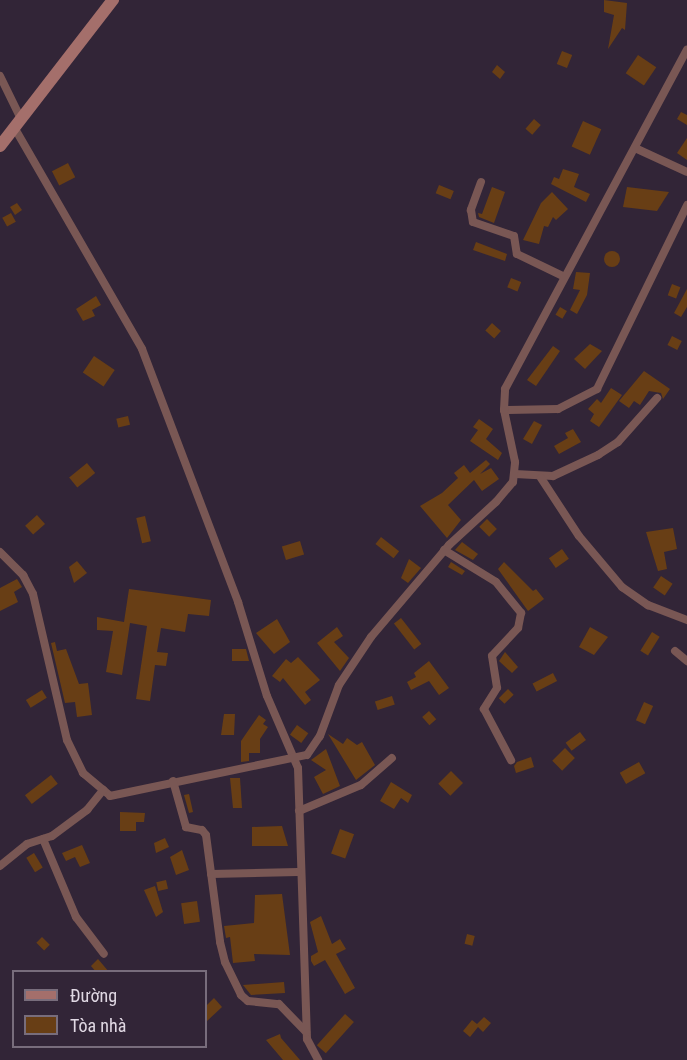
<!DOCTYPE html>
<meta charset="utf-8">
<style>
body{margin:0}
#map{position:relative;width:687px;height:1060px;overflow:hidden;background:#322537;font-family:"Roboto Condensed",sans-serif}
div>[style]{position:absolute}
.building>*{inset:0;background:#683e15;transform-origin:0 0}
.round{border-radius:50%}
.street>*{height:8px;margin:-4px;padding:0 4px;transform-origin:4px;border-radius:4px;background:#795754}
.secondary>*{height:12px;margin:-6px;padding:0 6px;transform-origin:6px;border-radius:6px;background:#a46f6b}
span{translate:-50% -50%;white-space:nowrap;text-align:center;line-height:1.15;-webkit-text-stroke:5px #322537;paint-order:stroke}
.legend{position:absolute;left:12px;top:970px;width:195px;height:78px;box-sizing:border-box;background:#322537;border:2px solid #786d7c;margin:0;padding:8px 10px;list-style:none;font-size:18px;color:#e0d8e3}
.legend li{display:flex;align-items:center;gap:12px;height:30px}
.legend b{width:30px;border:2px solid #786d7c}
</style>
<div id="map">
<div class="building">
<div style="clip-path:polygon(604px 0,627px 3px,625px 30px,622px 28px,608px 49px,614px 15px,604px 12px)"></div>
<div style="left:562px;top:51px;width:11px;height:14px;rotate:22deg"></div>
<div style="left:638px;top:55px;width:22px;height:22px;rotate:34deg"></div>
<div style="clip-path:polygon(497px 65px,505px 72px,500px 79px,492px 72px)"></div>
<div style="clip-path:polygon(681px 112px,687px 115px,687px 125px,677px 119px)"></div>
<div style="left:534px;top:119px;width:9px;height:13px;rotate:41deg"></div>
<div style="left:583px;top:121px;width:20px;height:28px;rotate:24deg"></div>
<div style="clip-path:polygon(687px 138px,687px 160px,677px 153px)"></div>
<div style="left:68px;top:163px;width:16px;height:18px;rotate:63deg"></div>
<div style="clip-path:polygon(563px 169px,579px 174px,574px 187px,590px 194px,586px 202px,551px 184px,554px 177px,559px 179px)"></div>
<div style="left:439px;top:185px;width:16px;height:9px;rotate:22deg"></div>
<div style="clip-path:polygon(492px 187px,505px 192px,494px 223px,479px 217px,478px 213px,482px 214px)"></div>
<div style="clip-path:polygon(627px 187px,669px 192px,657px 211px,623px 207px)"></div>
<div style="clip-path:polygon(552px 192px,568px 209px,556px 220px,553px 217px,548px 227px,544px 226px,539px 244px,523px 240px,541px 203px)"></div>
<div style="clip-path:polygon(17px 203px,22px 210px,15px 215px,10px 207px)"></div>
<div style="left:11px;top:213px;width:10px;height:10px;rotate:61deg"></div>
<div style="clip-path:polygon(476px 242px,507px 254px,505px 261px,473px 250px)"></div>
<div class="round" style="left:604px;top:251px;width:16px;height:16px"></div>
<div style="clip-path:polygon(576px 272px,590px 273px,587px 295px,577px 314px,570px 310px,580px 290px,573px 289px)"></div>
<div style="left:511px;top:278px;width:11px;height:10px;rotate:22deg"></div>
<div style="left:672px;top:284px;width:9px;height:12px;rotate:21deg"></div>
<div style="clip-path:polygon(687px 289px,687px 307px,681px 317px,674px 313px)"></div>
<div style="clip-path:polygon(96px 296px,101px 305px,92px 310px,95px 316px,83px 321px,76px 309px)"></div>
<div style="left:560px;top:307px;width:8px;height:9px;rotate:30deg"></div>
<div style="left:492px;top:323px;width:12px;height:10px;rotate:42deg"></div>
<div style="left:672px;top:336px;width:11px;height:10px;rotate:27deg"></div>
<div style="clip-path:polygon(590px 344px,602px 351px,585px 369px,574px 359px)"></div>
<div style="clip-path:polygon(553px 346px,560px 351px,536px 386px,527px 380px)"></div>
<div style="left:94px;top:356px;width:25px;height:20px;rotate:34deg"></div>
<div style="clip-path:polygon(644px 371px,670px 389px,663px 399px,661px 393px,649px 391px,640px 405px,634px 401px,629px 408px,619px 401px)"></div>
<div style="clip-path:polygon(611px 388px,622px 395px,599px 427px,590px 421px,594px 414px,588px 409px,597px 399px,601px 403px)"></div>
<div style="left:128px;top:416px;width:9px;height:12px;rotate:77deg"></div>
<div style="clip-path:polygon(479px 419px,493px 429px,486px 439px,502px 453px,498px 460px,470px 441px,478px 430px,473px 427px)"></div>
<div style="clip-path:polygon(534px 421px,542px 425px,532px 444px,523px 439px)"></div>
<div style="clip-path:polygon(573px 429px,581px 442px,559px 454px,554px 446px,568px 438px,565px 433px)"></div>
<div style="clip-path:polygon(486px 460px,490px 464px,480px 474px,491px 468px,499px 479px,482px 491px,474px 480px,448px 505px,461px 520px,447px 538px,420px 506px,442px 493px,458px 478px,454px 473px,464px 465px,470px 473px)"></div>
<div style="left:87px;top:463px;width:13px;height:23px;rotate:51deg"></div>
<div style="left:37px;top:515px;width:12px;height:16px;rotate:48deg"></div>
<div style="left:145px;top:516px;width:26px;height:9px;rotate:77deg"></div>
<div style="left:487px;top:519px;width:14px;height:11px;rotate:45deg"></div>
<div style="clip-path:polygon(673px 528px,677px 549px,664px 552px,667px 569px,658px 571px,646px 532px)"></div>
<div style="left:381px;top:537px;width:23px;height:9px;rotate:38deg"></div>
<div style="left:300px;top:541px;width:14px;height:19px;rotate:73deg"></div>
<div style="clip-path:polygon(462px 542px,478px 554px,473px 560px,455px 550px)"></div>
<div style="left:562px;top:549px;width:12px;height:16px;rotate:55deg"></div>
<div style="clip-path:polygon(409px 559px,421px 568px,408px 583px,401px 578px)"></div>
<div style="clip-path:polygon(77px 561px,87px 573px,74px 583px,69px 567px)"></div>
<div style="clip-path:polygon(451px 562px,465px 571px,462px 575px,448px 567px)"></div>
<div style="clip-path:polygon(504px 562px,533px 591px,536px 589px,544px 599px,528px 611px,498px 569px)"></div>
<div style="left:661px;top:576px;width:14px;height:14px;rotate:34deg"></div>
<div style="clip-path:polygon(17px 579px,22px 587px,14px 592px,18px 602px,0 611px,0 588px)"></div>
<div style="clip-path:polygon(129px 589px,211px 600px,209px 616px,188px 614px,185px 632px,161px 628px,157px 652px,168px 653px,166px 666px,155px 665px,150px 701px,136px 699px,147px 626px,130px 623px,122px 675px,106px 672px,113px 631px,97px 630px,97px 617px,124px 622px)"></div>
<div style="left:401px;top:618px;width:33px;height:9px;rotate:52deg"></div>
<div style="clip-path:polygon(277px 619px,290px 642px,274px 654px,256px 633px)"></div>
<div style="clip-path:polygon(337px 627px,343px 636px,334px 642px,349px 658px,340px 671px,317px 643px)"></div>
<div style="clip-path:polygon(590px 627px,608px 637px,594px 655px,579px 647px)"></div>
<div style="left:652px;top:632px;width:9px;height:22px;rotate:32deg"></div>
<div style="clip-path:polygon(55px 642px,57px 651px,66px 649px,79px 684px,88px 683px,92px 715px,77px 717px,75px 702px,65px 703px,51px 643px)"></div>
<div style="clip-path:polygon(232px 649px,246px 649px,249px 661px,232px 661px)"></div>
<div style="clip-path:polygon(505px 652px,518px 667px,512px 673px,499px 661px)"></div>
<div style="clip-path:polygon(298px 657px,320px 680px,305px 692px,311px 700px,305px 705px,283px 678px,280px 682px,272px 676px,286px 659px,291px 663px)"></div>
<div style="clip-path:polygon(429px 661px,449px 688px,439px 695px,429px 681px,411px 690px,407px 682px,416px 677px,414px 673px)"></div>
<div style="left:553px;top:673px;width:9px;height:23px;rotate:63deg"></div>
<div style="left:508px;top:689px;width:8px;height:13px;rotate:45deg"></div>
<div style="left:42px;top:690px;width:9px;height:19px;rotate:58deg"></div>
<div style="left:392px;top:696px;width:9px;height:18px;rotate:72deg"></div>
<div style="left:644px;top:702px;width:10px;height:20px;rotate:24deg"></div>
<div style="left:429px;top:711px;width:11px;height:9px;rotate:49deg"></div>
<div style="clip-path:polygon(224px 714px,235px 714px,234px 735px,221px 735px)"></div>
<div style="clip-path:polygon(259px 715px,266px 720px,263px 724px,268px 727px,260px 739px,260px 753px,249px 753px,249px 761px,241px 762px,241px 741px)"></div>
<div style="left:297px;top:725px;width:14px;height:12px;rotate:36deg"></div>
<div style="left:580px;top:732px;width:10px;height:18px;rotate:53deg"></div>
<div style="clip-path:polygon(328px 734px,343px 744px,347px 738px,357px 745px,362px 742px,375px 765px,356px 780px)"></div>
<div style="left:565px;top:748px;width:14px;height:18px;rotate:45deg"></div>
<div style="clip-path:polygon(326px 749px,340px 786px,323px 794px,314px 777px,326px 770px,311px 760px)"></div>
<div style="clip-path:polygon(531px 757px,534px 767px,516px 773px,514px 766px,517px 762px)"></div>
<div style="left:639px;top:762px;width:13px;height:22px;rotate:61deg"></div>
<div style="left:451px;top:771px;width:17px;height:18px;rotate:45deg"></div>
<div style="left:51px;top:775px;width:11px;height:33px;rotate:52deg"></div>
<div style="clip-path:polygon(230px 778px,240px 778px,242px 808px,233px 808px)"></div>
<div style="clip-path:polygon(391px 782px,412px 795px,408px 803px,401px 798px,394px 809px,380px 801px)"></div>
<div style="clip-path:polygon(189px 794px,193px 812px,189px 813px,184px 795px)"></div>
<div style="clip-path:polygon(120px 812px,145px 813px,144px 822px,136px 822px,136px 831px,120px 831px)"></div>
<div style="clip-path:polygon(282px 826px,288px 846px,252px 846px,252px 827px)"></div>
<div style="left:340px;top:829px;width:15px;height:26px;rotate:20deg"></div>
<div style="clip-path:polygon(165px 838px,169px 847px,156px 853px,154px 843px)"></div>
<div style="clip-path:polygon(82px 845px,90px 863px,80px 867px,75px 857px,66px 861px,62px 853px)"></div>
<div style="clip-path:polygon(182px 850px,189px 870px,176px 875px,170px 857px)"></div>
<div style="left:34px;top:853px;width:17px;height:9px;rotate:59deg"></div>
<div style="left:166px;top:880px;width:9px;height:10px;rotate:77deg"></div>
<div style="clip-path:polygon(155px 886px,163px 912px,156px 917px,144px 890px)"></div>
<div style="clip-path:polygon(282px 894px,290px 955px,254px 954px,255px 961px,233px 963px,230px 937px,226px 938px,224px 926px,254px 923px,255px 895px)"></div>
<div style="left:197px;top:901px;width:21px;height:16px;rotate:82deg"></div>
<div style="clip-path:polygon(321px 916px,332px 944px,340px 939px,346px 949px,336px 954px,355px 988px,345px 994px,325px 960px,314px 966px,311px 961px,311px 956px,318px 952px,310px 922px)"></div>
<div style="left:467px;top:934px;width:8px;height:10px;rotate:14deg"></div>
<div style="left:42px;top:937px;width:11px;height:8px;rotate:45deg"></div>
<div style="clip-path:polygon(98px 959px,109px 972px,96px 972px,91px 966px)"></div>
<div style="clip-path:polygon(284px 982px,285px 993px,251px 995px,243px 985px)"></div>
<div style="clip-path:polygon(214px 998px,222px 1007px,206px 1022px,206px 1006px)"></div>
<div style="left:345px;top:1014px;width:12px;height:42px;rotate:42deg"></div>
<div style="clip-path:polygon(484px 1017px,491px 1023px,483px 1032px,478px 1027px,470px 1037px,463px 1031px,472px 1020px,477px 1024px)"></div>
<div style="clip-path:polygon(280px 1034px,281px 1038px,300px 1060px,283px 1060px,266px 1040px)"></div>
</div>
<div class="street">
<div style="left:0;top:76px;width:46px;rotate:64deg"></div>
<div style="left:14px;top:127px;width:256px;rotate:60deg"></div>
<div style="left:142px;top:349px;width:271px;rotate:69.2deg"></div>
<div style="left:238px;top:602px;width:98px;rotate:72.9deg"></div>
<div style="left:267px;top:696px;width:78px;rotate:66.7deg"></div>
<div style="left:298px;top:768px;width:271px;rotate:88.1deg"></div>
<div style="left:307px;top:1039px;width:24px;rotate:62deg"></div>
<div style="left:635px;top:148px;width:57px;rotate:24.8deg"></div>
<div style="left:481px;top:182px;width:30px;rotate:110deg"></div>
<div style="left:471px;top:210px;width:12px;rotate:81deg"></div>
<div style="left:473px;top:222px;width:43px;rotate:18.9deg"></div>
<div style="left:514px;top:236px;width:18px;rotate:81deg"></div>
<div style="left:517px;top:254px;width:51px;rotate:25.6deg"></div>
<div style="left:504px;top:410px;width:54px;rotate:-1.1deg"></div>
<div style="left:558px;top:409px;width:44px;rotate:-27.1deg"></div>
<div style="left:597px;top:389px;width:205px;rotate:-63.9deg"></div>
<div style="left:515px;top:474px;width:38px;rotate:3deg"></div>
<div style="left:553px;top:476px;width:50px;rotate:-25deg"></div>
<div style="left:598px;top:455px;width:24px;rotate:-33deg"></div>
<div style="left:618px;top:442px;width:59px;rotate:-48.4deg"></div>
<div style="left:541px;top:478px;width:69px;rotate:56.8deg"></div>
<div style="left:579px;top:536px;width:67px;rotate:49.9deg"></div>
<div style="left:622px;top:587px;width:32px;rotate:35deg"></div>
<div style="left:648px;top:605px;width:42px;rotate:21deg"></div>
<div style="left:444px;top:550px;width:61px;rotate:31.6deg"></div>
<div style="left:496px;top:582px;width:40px;rotate:51deg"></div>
<div style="left:521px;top:613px;width:15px;rotate:101deg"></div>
<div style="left:518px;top:628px;width:38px;rotate:133deg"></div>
<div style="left:492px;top:656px;width:32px;rotate:81deg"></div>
<div style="left:497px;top:688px;width:25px;rotate:122deg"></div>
<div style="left:484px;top:709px;width:58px;rotate:62.1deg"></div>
<div style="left:0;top:552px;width:33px;rotate:45deg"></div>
<div style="left:23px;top:575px;width:21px;rotate:62deg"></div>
<div style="left:33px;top:594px;width:150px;rotate:76.9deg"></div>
<div style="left:67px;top:740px;width:37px;rotate:64deg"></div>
<div style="left:83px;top:773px;width:35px;rotate:40deg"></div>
<div style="left:110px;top:796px;width:201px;rotate:-11.8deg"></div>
<div style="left:307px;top:755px;width:23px;rotate:-56deg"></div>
<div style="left:320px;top:736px;width:54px;rotate:-69.6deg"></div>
<div style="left:339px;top:685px;width:58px;rotate:-56.3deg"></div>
<div style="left:371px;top:637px;width:121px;rotate:-49.7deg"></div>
<div style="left:449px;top:545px;width:64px;rotate:-42.5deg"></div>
<div style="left:496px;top:502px;width:26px;rotate:-50deg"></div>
<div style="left:513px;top:482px;width:20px;rotate:-84deg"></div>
<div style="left:515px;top:462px;width:53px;rotate:-101.9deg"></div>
<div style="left:504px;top:410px;width:21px;rotate:-87deg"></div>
<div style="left:505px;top:389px;width:385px;rotate:-61.8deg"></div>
<div style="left:675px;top:651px;width:16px;rotate:40deg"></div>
<div style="left:173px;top:781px;width:48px;rotate:74.2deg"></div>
<div style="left:186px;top:827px;width:16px;rotate:11deg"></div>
<div style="left:202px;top:830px;width:6px;rotate:51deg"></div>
<div style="left:206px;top:835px;width:108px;rotate:82.5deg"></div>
<div style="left:220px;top:942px;width:21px;rotate:76deg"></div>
<div style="left:225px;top:962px;width:37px;rotate:64deg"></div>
<div style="left:241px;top:995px;width:9px;rotate:41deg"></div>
<div style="left:248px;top:1001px;width:31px;rotate:6deg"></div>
<div style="left:279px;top:1004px;width:39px;rotate:46deg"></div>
<div style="left:299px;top:811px;width:67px;rotate:-22.8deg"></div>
<div style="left:361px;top:785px;width:41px;rotate:-41.1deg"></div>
<div style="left:43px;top:839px;width:85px;rotate:67.1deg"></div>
<div style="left:76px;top:917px;width:46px;rotate:52.9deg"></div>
<div style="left:0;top:866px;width:35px;rotate:-39deg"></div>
<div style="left:27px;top:844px;width:26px;rotate:-18deg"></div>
<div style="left:52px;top:836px;width:44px;rotate:-36.6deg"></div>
<div style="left:87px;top:810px;width:26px;rotate:-51deg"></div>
<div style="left:211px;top:874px;width:87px;rotate:-1.3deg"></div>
</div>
<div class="secondary">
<div style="left:0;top:146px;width:185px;rotate:-52.3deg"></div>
</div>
<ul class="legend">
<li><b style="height:8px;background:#a46f6b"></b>Đường</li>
<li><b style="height:16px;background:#683e15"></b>Tòa nhà</li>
</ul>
</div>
